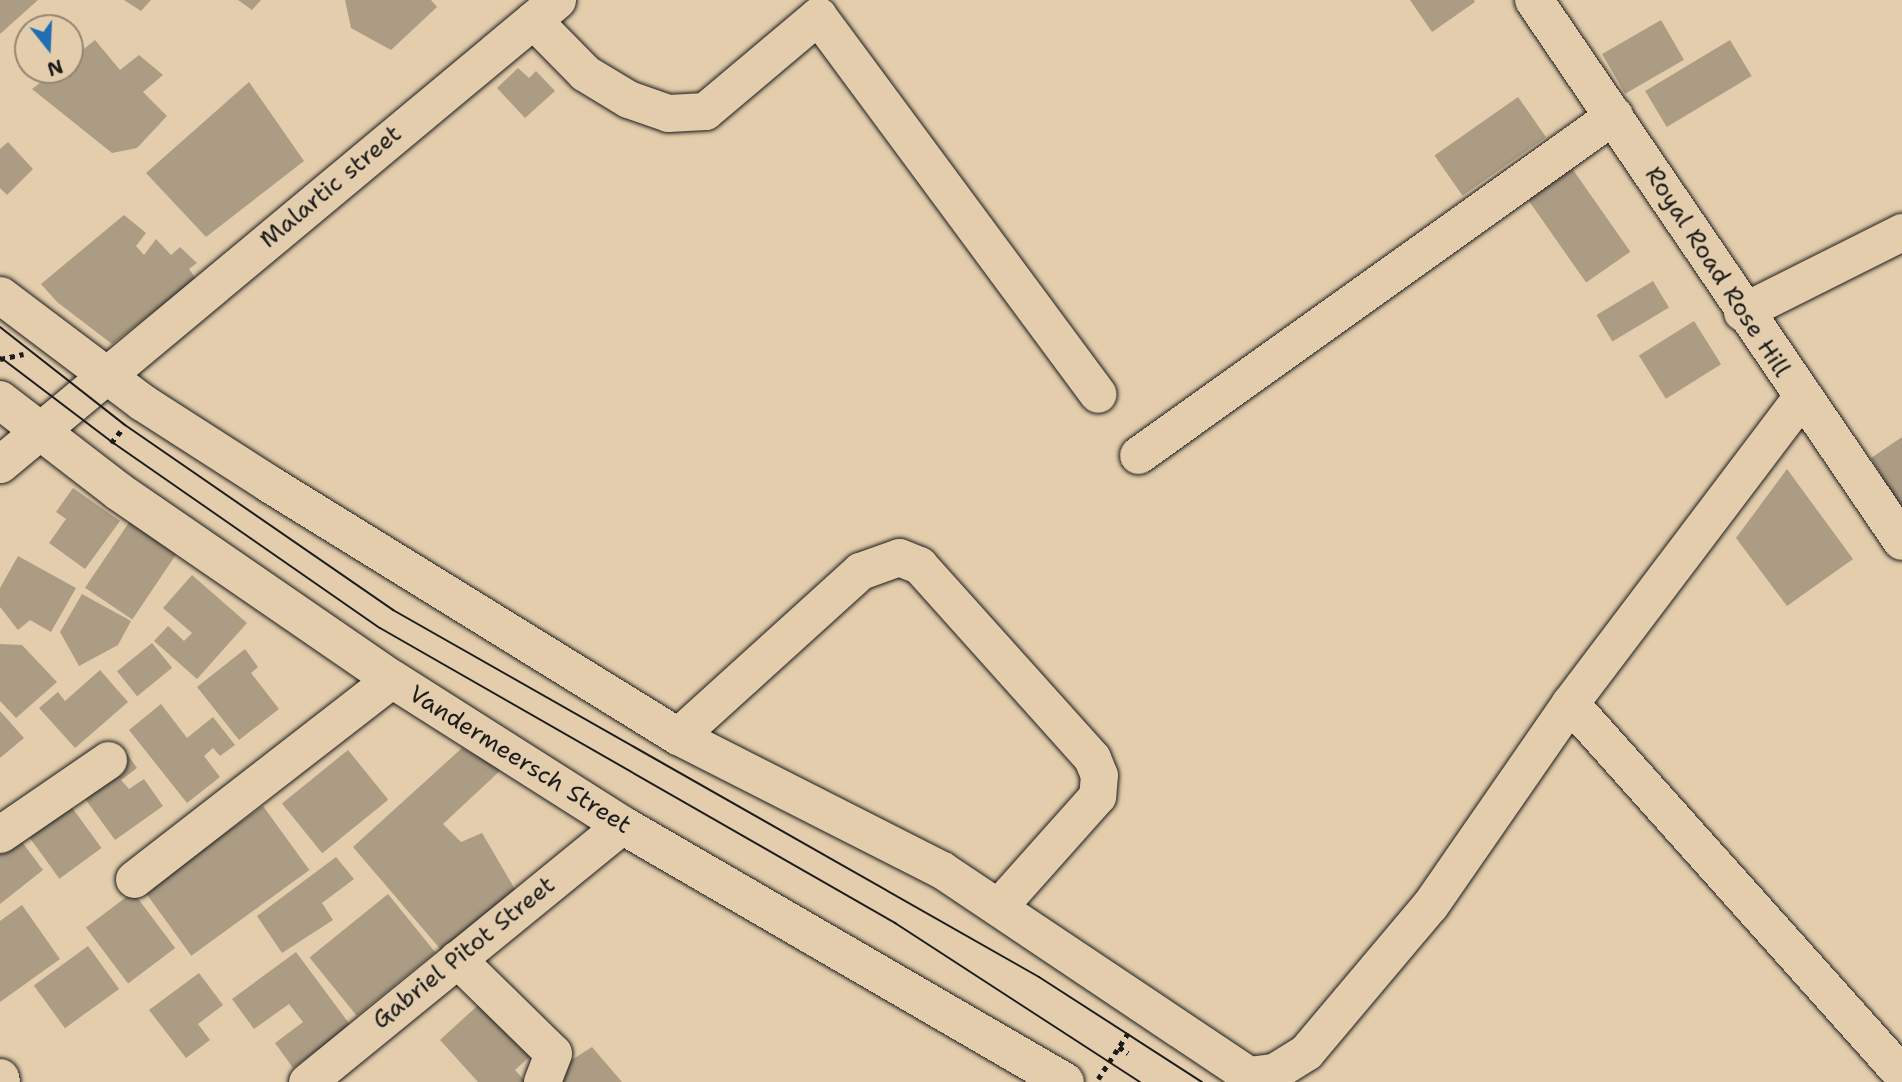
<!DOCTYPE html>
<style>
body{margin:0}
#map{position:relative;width:1902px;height:1082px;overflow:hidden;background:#e3cdac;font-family:"Shantell Sans",sans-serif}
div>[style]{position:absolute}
.building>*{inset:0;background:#ac9c84;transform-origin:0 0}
.path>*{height:4.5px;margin-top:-2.25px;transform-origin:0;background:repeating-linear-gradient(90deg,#1c1c1c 0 5px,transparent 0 10px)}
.roads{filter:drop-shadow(0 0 2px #1c1c1c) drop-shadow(0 0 2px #1c1c1c)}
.minor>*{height:37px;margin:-18.5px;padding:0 18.5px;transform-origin:18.5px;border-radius:18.5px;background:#e3cdac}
.major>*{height:38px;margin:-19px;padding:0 19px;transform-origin:19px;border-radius:19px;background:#e3cdac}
.tram>*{height:2px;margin:-1px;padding:0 1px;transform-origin:1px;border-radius:1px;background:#1c1c1c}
span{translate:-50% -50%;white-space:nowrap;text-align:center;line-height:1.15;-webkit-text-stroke:5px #e3cdac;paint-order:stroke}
.street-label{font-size:24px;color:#1c1c1c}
.north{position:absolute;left:14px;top:14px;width:70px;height:70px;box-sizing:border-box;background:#e3cdac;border:2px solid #938672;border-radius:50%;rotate:162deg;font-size:19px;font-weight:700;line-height:28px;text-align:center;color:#1c1c1c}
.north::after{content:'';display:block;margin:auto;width:24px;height:32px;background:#1f6fb2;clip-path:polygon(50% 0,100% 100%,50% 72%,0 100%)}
</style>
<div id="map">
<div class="building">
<div style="clip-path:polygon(0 0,38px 0,0 34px)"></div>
<div style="clip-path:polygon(124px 0,151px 0,141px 11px)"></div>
<div style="clip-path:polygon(238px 0,261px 0,252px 10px)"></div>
<div style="clip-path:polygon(345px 0,431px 0,437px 7px,391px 50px,351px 28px)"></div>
<div style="clip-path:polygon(1410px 0,1474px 0,1475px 2px,1432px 32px)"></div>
<div style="left:1661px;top:20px;width:46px;height:68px;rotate:60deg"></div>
<div style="clip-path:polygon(95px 40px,120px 70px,139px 55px,163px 75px,143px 92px,167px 116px,137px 148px,112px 153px,32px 89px,57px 70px,70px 70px,70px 60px)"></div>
<div style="left:1730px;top:40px;width:42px;height:99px;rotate:59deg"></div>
<div style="clip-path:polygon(518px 68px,529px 78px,536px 71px,555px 91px,525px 118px,497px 88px)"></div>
<div style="clip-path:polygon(249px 82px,304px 161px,206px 237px,146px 173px)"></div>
<div style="left:1518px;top:97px;width:49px;height:102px;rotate:55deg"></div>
<div style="clip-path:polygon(8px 142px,33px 169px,7px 195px,0 188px,0 149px)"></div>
<div style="left:1569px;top:164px;width:107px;height:54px;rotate:55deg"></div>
<div style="clip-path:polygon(124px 215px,146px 233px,136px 246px,144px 255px,156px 239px,171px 255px,180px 247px,197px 263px,189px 269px,196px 279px,112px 344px,57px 302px,41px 284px)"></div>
<div style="left:1653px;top:281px;width:31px;height:66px;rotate:59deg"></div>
<div style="left:1694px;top:321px;width:51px;height:65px;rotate:58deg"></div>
<div style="clip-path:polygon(1902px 437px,1902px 510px,1871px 458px)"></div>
<div style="clip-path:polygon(1787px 469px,1853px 559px,1787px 606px,1736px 538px)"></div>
<div style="clip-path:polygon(73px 488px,120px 521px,85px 569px,49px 543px,66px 519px,56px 512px)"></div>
<div style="left:132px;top:518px;width:57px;height:84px;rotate:34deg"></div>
<div style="clip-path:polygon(18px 556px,76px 588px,51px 632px,30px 620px,18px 630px,0 607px,0 588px)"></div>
<div style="clip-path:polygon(192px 575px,247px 623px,197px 679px,154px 641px,168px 626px,184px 641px,192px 633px,163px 608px)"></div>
<div style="clip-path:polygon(82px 594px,131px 621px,118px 645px,79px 666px,60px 632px)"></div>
<div style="left:152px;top:643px;width:32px;height:45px;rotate:51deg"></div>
<div style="clip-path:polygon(0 644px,22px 645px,57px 682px,16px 718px,0 701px)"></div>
<div style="clip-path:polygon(245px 649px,258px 667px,251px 673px,279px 709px,239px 740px,197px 687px)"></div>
<div style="clip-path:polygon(100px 670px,128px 702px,75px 748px,39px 708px,58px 692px,65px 701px)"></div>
<div style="clip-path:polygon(161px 704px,187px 738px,213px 717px,235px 745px,220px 756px,213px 748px,204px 756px,220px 777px,187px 803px,129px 730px)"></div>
<div style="clip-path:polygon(0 711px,24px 738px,0 758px)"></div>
<div style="clip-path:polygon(462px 748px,502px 769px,443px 824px,461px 842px,482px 833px,516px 891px,442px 951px,353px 847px)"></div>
<div style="left:348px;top:750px;width:64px;height:85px;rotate:51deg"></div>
<div style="clip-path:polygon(127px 754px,137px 768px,121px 780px,129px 789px,144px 779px,163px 806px,115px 840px,78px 789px)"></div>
<div style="left:68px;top:802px;width:57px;height:52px;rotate:54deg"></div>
<div style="left:263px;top:806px;width:79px;height:146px;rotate:54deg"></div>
<div style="clip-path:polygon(13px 830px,43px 870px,0 904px,0 840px)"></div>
<div style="clip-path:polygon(336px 857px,354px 879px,322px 903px,333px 920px,282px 953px,257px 916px)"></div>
<div style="left:133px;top:892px;width:70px;height:59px;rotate:53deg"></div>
<div style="left:388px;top:894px;width:75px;height:101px;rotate:51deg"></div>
<div style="clip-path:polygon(22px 905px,60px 959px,0 1002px,0 921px)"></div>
<div style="left:88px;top:946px;width:53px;height:67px;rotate:54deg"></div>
<div style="clip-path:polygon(296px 952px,351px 1026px,293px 1068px,275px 1043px,303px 1022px,289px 1004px,254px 1029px,232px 999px)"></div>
<div style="clip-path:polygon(199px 973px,223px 1005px,198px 1024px,210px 1040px,186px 1058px,149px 1010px)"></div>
<div style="clip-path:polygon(488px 996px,537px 1050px,515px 1070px,526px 1082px,478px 1082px,440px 1040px)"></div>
<div style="clip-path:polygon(592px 1047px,622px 1082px,537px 1082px)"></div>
</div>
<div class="path">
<div style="left:0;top:359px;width:24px;rotate:-12deg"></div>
<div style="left:111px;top:443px;width:19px;rotate:-51deg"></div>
<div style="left:1119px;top:1047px;width:11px;rotate:34deg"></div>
<div style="left:1098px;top:1079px;width:55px;rotate:-56.9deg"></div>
</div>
<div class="roads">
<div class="minor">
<div style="left:533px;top:20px;width:74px;rotate:45.5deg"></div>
<div style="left:585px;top:73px;width:50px;rotate:31.2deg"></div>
<div style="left:628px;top:99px;width:42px;rotate:19.3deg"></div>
<div style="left:668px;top:113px;width:37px;rotate:-3deg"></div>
<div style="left:705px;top:111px;width:148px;rotate:-40.1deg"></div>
<div style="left:818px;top:16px;width:470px;rotate:53.5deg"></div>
<div style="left:0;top:295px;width:178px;rotate:37deg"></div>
<div style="left:142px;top:402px;width:150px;rotate:32.7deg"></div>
<div style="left:268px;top:483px;width:482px;rotate:31.7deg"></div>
<div style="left:678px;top:736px;width:296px;rotate:26.9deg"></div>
<div style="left:942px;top:870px;width:368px;rotate:33.8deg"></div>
<div style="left:1248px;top:1075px;width:26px;rotate:-7deg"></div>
<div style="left:1274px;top:1072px;width:38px;rotate:-32deg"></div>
<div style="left:1306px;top:1052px;width:192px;rotate:-49.9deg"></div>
<div style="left:1430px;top:905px;width:246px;rotate:-55.3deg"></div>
<div style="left:1570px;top:703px;width:383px;rotate:-52.9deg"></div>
<div style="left:1742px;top:312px;width:179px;rotate:-26.6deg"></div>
<div style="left:1138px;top:455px;width:585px;rotate:-35.54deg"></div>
<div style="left:0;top:464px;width:725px;rotate:-39.8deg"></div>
<div style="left:1570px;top:703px;width:498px;rotate:48.2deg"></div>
<div style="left:678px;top:736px;width:246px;rotate:-42.2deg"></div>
<div style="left:860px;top:571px;width:41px;rotate:-19.7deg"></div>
<div style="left:899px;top:557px;width:22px;rotate:22deg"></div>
<div style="left:919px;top:565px;width:259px;rotate:48.1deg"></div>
<div style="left:1092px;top:758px;width:18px;rotate:68deg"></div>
<div style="left:1099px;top:775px;width:21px;rotate:95deg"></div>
<div style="left:1097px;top:796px;width:146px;rotate:131.7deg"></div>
<div style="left:0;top:834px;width:131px;rotate:-34.4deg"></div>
<div style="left:134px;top:879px;width:326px;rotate:-37.8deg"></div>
<div style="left:457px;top:959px;width:134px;rotate:44.4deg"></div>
<div style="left:553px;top:1053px;width:31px;rotate:111deg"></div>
<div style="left:0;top:1077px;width:5px;rotate:79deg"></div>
<div style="left:307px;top:1082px;width:407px;rotate:-39.2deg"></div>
</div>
<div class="major">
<div style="left:1534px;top:0;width:654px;rotate:55.78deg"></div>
<div style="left:0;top:400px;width:149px;rotate:37.6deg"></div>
<div style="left:118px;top:491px;width:332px;rotate:34.5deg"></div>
<div style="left:392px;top:679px;width:272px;rotate:32.4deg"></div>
<div style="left:622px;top:825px;width:512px;rotate:30.12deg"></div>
</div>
</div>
<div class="tram">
<div style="left:0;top:327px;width:159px;rotate:38.1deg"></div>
<div style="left:125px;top:425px;width:326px;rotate:34.6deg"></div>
<div style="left:393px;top:610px;width:743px;rotate:29.6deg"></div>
<div style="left:1039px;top:977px;width:194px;rotate:32.8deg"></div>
<div style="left:0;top:357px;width:141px;rotate:37.2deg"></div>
<div style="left:112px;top:442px;width:326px;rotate:34.8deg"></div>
<div style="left:380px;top:628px;width:594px;rotate:29.8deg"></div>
<div style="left:895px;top:923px;width:292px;rotate:33deg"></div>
</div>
<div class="street-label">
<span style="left:331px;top:187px;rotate:-40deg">Malartic street</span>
<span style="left:1717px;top:272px;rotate:57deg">Royal Road Rose Hill</span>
<span style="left:520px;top:760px;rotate:32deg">Vandermeersch Street</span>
<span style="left:464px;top:953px;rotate:-39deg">Gabriel Pitot Street</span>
</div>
<div class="north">N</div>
</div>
